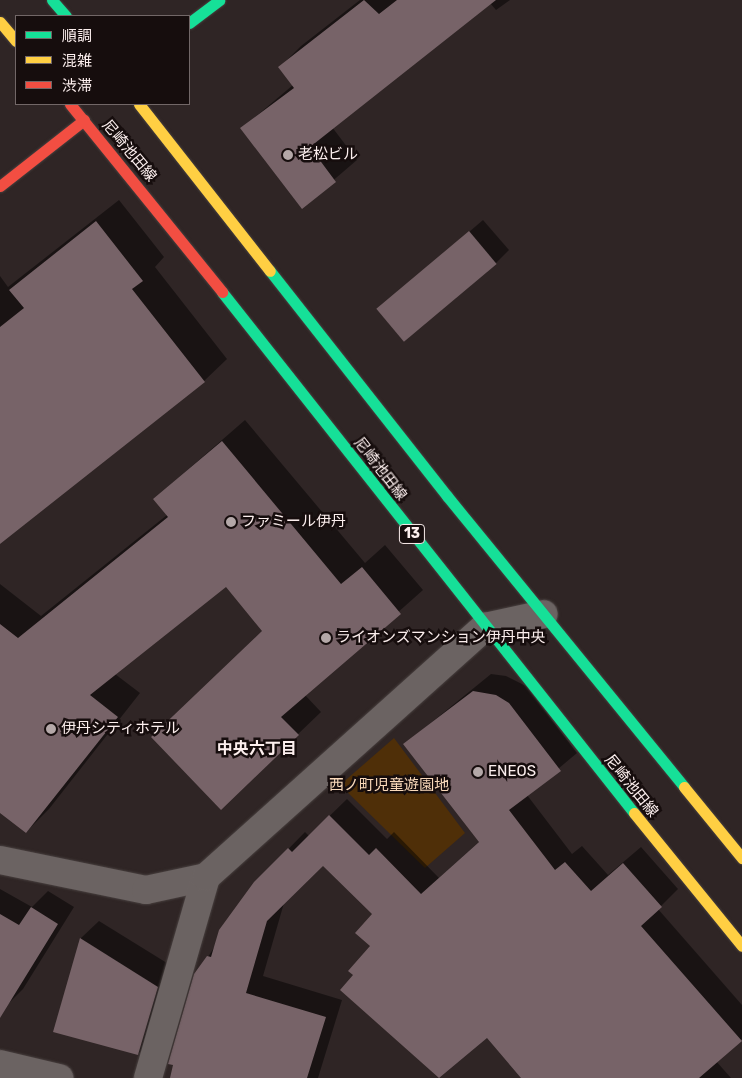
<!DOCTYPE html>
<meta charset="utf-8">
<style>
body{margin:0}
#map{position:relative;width:742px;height:1078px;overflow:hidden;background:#2f2525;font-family:Rubik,"Noto Sans JP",sans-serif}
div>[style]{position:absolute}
.green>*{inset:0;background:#4f2f08}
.shadow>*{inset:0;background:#0007}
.building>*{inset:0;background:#776368;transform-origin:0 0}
.roads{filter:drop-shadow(0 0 1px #48403f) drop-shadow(0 0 1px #48403f)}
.street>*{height:28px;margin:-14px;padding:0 14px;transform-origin:14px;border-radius:14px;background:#6b6362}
.fast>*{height:11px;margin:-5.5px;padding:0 5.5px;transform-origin:5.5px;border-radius:5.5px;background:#16e098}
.slow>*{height:11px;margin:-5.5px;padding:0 5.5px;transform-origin:5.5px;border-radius:5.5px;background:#ffcf43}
.jam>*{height:11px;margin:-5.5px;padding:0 5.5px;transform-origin:5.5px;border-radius:5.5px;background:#f24e42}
.dots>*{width:14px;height:14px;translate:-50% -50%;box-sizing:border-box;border:2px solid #160d0d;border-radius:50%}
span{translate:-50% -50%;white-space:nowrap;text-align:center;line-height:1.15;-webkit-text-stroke:5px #160d0d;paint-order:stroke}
.shield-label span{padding:1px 4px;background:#160d0d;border:1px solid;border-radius:4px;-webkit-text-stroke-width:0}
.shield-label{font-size:14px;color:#fcefee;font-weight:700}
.street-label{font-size:15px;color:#fcefee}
.poi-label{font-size:15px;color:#fcefee}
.left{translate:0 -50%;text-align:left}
.park-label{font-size:15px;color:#fadabb}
.neighbourhood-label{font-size:16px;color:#fcefee;font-weight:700}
.legend{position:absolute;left:15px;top:15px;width:175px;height:90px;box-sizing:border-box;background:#160d0d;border:1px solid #726767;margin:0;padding:6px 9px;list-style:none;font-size:15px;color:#fcefee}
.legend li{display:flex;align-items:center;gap:10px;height:25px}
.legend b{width:25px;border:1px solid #726767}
</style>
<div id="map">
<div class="green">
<div style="clip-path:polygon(394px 738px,465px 833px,425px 868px,340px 785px)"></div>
</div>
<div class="shadow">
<div style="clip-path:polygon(360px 0,510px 0,496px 10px,490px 3px,332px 127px,357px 160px,302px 207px,242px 128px,293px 85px,279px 68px,301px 46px)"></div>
<div style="clip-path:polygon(119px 200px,164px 257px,155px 267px,227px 359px,204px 381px,0 542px,0 276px,8px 287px)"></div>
<div style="clip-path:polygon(483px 220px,509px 250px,496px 263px,379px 309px)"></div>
<div style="clip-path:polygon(245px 420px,365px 563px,385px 545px,423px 590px,305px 695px,321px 712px,221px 808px,263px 630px,226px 585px,115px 674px,140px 693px,49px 809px,26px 832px,0 811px,0 584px,41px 616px,167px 515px,154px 499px)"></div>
<div style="clip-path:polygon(491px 674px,506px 676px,526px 686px,577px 753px,527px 795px,572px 854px,582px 846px,608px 875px,641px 847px,678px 889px,658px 909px,742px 1005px,742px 1039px,716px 1061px,731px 1078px,523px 1078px,487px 1036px,354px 975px,372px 946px,374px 913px,323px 864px,284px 903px,263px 976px,342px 1000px,318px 1078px,171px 1078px,208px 957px,255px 883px,305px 832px,309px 836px,347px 799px,387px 839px,394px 832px,439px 878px,480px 841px,405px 744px)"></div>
<div style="clip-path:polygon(0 889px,32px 907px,48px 891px,74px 907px,23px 989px,6px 1006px,0 1002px)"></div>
<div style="clip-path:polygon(99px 921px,175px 968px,156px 1036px,138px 1054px,55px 1031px,81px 938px)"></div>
</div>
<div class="building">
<div style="clip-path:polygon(364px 0,379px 14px,397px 0,496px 0,310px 147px,336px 182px,302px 209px,240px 128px,294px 88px,278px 67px)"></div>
<div style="clip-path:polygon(96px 221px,143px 281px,132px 289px,205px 382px,0 544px,0 327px,24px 308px,9px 290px)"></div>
<div style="left:469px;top:231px;width:43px;height:121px;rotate:50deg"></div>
<div style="clip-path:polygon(222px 441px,341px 584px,362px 567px,401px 614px,281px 717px,299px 735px,221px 810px,151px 737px,262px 631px,226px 587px,90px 695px,118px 717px,26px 833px,0 813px,0 624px,18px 638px,168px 517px,153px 499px)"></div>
<div style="clip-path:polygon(473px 691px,496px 695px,509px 703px,561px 771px,509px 810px,555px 870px,565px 862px,591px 891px,623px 863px,662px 907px,641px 926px,742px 1041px,699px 1078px,521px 1078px,487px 1038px,439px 1078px,340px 990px,353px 975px,348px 971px,370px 946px,355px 933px,372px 914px,323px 866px,267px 921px,246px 993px,326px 1017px,307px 1078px,170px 1078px,173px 1065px,168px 1064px,194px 974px,207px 956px,211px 957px,219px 930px,254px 882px,288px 848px,292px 852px,329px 815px,369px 855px,376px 848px,421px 894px,479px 842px,403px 744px)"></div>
<div style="clip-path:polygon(31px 907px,58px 924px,0 1018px,0 914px,19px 925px)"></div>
<div style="clip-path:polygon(80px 938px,158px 987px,138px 1055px,53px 1032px)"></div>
</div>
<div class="roads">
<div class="street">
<div style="left:0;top:860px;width:149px;rotate:11.6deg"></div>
<div style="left:146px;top:890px;width:61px;rotate:-12.2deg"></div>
<div style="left:0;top:1064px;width:61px;rotate:13.3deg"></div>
<div style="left:148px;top:1078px;width:209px;rotate:-73.9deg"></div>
<div style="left:206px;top:877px;width:375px;rotate:-41.9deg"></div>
<div style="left:485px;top:627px;width:60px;rotate:-12.4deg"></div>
</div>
<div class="fast">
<div style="left:52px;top:0;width:21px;rotate:49deg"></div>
<div style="left:189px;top:23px;width:38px;rotate:-37deg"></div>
<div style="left:270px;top:271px;width:286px;rotate:51.8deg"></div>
<div style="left:447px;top:496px;width:375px;rotate:50.8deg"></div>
<div style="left:222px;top:292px;width:664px;rotate:51.66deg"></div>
</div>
<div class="slow">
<div style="left:0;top:22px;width:25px;rotate:50deg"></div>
<div style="left:139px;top:104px;width:212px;rotate:51.9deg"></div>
<div style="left:684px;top:787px;width:92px;rotate:50.8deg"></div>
<div style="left:634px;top:813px;width:171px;rotate:50.9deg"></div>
</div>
<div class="jam">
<div style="left:70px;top:104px;width:242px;rotate:51deg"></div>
<div style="left:0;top:186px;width:107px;rotate:-38.2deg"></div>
</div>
</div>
<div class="dots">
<div style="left:288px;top:155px;background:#b4a8a8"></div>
<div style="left:231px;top:522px;background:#b4a8a8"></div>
<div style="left:326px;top:638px;background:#b4a8a8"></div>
<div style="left:51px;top:729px;background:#b4a8a8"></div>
<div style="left:478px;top:772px;background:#b4a8a8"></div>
</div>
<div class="shield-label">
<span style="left:412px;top:534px">13</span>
</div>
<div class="street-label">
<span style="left:129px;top:151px;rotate:50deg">尼崎池田線</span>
<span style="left:380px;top:469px;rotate:52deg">尼崎池田線</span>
<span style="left:631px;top:786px;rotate:51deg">尼崎池田線</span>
</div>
<div class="poi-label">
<span class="left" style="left:298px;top:155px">老松ビル</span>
<span class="left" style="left:241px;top:522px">ファミール伊丹</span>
<span class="left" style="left:336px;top:638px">ライオンズマンション伊丹中央</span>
<span class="left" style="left:61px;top:729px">伊丹シティホテル</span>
<span class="left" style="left:488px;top:772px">ENEOS</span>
</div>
<div class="park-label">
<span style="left:389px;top:786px">西ノ町児童遊園地</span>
</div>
<div class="neighbourhood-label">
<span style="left:257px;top:749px">中央六丁目</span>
</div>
<ul class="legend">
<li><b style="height:6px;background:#16e098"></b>順調</li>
<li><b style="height:6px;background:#ffcf43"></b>混雑</li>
<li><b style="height:6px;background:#f24e42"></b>渋滞</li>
</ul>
</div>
